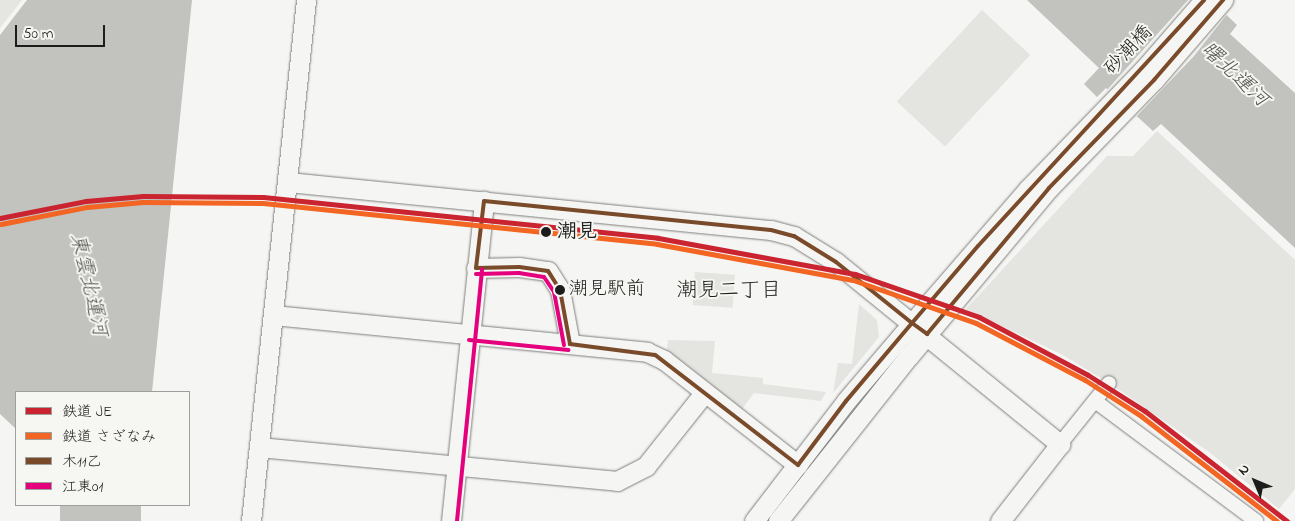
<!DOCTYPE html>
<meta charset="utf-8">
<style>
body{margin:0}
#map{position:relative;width:1295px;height:521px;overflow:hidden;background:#f5f5f3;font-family:"Indie Flower","Klee One",sans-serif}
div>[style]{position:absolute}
.built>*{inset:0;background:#e5e5e2}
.green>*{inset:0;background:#e4e4e1;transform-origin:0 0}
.water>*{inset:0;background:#c2c2bf;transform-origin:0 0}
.pier>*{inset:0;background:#f5f5f3}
.roads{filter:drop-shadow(0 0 1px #7e7e7d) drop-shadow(0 0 1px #7e7e7d)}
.street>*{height:14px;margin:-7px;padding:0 7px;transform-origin:7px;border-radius:7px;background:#f5f5f3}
.secondary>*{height:19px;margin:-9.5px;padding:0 9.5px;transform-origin:9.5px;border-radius:9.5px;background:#f5f5f3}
.bus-1>*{height:4px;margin:-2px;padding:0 2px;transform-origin:2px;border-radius:2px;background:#7a4b2a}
.bus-2>*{height:4px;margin:-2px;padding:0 2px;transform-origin:2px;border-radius:2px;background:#e5007d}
.rail-1>*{height:5px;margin:-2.5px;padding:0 2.5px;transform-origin:2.5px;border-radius:2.5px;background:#c9242f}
.rail-2>*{height:5px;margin:-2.5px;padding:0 2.5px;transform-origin:2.5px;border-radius:2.5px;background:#f26522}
.dots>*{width:14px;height:14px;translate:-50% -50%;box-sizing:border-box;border:2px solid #f6f6f2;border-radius:50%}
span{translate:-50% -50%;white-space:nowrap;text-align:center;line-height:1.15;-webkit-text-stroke:4px #f6f6f2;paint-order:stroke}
.bus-label{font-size:19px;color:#1c1c1c}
.left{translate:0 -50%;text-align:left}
.street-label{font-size:20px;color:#1c1c1c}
.stop-label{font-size:20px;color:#1c1c1c;font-weight:700}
.water-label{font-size:21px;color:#565654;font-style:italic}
.neighbourhood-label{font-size:21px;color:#1c1c1c}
.legend{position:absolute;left:15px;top:391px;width:175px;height:115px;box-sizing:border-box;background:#f6f6f2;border:1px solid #9f9f9c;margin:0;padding:6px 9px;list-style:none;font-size:15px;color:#1c1c1c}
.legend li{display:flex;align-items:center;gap:10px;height:25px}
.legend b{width:25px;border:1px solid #9f9f9c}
.north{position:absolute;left:1230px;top:456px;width:50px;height:50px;-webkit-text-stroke:4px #f6f6f2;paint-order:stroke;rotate:315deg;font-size:14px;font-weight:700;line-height:20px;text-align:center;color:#1c1c1c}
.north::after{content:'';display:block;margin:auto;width:18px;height:22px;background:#1c1c1c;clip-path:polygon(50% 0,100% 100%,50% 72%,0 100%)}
.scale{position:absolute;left:15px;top:25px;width:90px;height:22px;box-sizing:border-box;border:2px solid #1c1c1c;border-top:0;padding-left:6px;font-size:15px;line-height:18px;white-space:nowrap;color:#1c1c1c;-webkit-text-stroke:4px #f6f6f2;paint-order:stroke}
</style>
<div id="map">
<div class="built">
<div style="clip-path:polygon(0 0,22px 0,0 28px)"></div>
</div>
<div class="green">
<div style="left:982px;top:10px;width:66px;height:125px;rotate:43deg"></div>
<div style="clip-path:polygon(1157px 131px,1295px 260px,1295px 489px,1279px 509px,1209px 452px,1109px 383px,1061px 354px,966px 309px,1107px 156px,1133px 156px)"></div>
<div style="left:695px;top:272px;width:40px;height:33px;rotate:4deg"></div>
<div style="clip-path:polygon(859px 304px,877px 320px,879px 337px,833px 393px,838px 363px,852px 364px)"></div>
<div style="clip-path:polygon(668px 340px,715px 341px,712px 373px,763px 378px,763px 384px,826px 392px,821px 401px,754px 393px,739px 413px,666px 358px)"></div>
<div style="clip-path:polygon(893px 359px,896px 361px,769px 521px,762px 521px)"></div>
</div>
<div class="water">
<div style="clip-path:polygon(27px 0,192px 0,152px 392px,16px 392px,16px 429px,0 414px,0 35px)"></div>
<div style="clip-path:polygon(1027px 0,1211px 0,1237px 25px,1230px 34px,1295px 93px,1295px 248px,1161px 124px,1153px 131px,1106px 88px,1097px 97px,1084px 84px,1099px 68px)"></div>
<div style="left:60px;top:505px;width:81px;height:16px"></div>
</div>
<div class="pier">
<div style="clip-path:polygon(1188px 0,1214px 0,1228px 13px,1194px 56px,1135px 118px,1106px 91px)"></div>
</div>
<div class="roads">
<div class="street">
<div style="left:1095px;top:401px;width:201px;rotate:36.7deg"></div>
<div style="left:1060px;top:444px;width:78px;rotate:-51.2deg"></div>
</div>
<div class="secondary">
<div style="left:288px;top:182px;width:485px;rotate:5.7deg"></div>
<div style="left:771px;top:230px;width:24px;rotate:15deg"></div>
<div style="left:794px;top:236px;width:49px;rotate:31.8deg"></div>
<div style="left:836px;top:262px;width:289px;rotate:39.1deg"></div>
<div style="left:1060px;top:444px;width:98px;rotate:127.9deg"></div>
<div style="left:476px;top:268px;width:43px;rotate:-1.3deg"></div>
<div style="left:519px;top:267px;width:29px;rotate:8deg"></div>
<div style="left:548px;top:271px;width:22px;rotate:58deg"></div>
<div style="left:560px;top:290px;width:55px;rotate:79.5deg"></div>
<div style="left:273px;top:315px;width:376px;rotate:5.6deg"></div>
<div style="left:647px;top:352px;width:19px;rotate:25deg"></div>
<div style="left:664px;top:360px;width:170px;rotate:38.1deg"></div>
<div style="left:259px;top:447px;width:360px;rotate:5.4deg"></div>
<div style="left:617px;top:481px;width:33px;rotate:-27deg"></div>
<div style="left:646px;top:466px;width:93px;rotate:-51.5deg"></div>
<div style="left:251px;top:521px;width:524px;rotate:-83.97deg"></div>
<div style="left:451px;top:521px;width:322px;rotate:-84.1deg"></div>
<div style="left:754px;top:521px;width:151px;rotate:-52.5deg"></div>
<div style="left:846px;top:401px;width:131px;rotate:-49.6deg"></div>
<div style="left:931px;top:301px;width:148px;rotate:-49.1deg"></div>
<div style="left:1028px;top:189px;width:167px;rotate:-46deg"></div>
<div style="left:1144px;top:69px;width:91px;rotate:-49deg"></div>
<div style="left:778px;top:521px;width:211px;rotate:-51.6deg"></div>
<div style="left:909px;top:356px;width:219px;rotate:-50.2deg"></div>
<div style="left:1049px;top:188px;width:151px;rotate:-45.8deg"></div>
<div style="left:1154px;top:80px;width:106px;rotate:-49.2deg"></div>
</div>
</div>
<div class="bus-1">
<div style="left:484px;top:201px;width:288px;rotate:5.8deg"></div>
<div style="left:771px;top:230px;width:24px;rotate:15deg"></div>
<div style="left:794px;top:236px;width:49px;rotate:31.8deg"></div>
<div style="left:836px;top:262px;width:97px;rotate:38.8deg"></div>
<div style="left:912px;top:323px;width:102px;rotate:130.2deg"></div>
<div style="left:846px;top:401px;width:80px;rotate:126.9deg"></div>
<div style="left:798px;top:465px;width:180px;rotate:-142.4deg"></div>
<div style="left:655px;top:355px;width:86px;rotate:-172.6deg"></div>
<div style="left:570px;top:344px;width:55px;rotate:-100.5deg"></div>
<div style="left:560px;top:290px;width:22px;rotate:-122deg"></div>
<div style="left:548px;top:271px;width:29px;rotate:-172deg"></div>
<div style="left:519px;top:267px;width:43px;rotate:178.7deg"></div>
<div style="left:476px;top:268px;width:67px;rotate:-83.2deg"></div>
<div style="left:912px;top:323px;width:19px;rotate:36deg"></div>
<div style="left:927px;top:334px;width:190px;rotate:-50.1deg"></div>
<div style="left:1049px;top:188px;width:151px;rotate:-45.8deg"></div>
<div style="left:1154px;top:80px;width:106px;rotate:-49.2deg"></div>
<div style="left:912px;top:323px;width:101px;rotate:-49.4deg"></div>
<div style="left:978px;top:246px;width:334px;rotate:-47.4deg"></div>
</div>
<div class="bus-2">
<div style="left:476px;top:274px;width:43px;rotate:-1.3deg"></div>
<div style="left:519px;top:273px;width:25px;rotate:9deg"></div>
<div style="left:544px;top:277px;width:18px;rotate:56deg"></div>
<div style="left:554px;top:292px;width:54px;rotate:79.3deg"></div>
<div style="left:469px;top:340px;width:100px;rotate:5.7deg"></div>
<div style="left:457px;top:521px;width:253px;rotate:-84.3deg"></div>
</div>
<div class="rail-1">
<div style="left:0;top:218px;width:88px;rotate:-11.2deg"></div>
<div style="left:86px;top:201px;width:57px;rotate:-5deg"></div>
<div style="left:143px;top:196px;width:120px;rotate:0.5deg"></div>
<div style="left:263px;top:197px;width:397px;rotate:5.9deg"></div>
<div style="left:658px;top:238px;width:200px;rotate:10.4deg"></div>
<div style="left:855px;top:274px;width:131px;rotate:19.1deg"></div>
<div style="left:979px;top:317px;width:123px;rotate:28deg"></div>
<div style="left:1088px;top:375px;width:67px;rotate:32.3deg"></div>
<div style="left:1145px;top:411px;width:180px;rotate:37.8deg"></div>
</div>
<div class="rail-2">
<div style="left:1px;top:224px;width:88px;rotate:-11.2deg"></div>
<div style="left:87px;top:207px;width:56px;rotate:-5.1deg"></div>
<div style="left:143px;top:202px;width:120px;rotate:0.5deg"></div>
<div style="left:263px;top:203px;width:396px;rotate:5.9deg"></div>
<div style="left:657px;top:244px;width:199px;rotate:10.4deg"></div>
<div style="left:853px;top:280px;width:130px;rotate:19.3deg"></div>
<div style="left:976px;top:323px;width:123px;rotate:27.6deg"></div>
<div style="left:1085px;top:380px;width:67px;rotate:32.7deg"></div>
<div style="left:1141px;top:416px;width:172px;rotate:37.7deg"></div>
</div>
<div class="dots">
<div style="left:546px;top:232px;background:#1c1c1c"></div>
<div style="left:560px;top:290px;background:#1c1c1c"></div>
</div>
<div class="bus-label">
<span class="left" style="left:569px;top:290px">潮見駅前</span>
</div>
<div class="street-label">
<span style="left:1129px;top:51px;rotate:-47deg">砂潮橋</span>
</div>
<div class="stop-label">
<span class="left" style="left:557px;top:232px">潮見</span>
</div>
<div class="water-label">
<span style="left:1234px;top:75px;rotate:43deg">曙北運河</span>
<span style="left:88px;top:285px;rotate:77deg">東雲北運河</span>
</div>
<div class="neighbourhood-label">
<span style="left:729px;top:291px">潮見二丁目</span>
</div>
<ul class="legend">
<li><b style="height:6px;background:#c9242f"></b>鉄道 JE</li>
<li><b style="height:6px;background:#f26522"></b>鉄道 さざなみ</li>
<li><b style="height:6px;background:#7a4b2a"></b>木11乙</li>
<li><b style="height:6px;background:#e5007d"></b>江東01</li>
</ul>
<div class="north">N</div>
<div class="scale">50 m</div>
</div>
